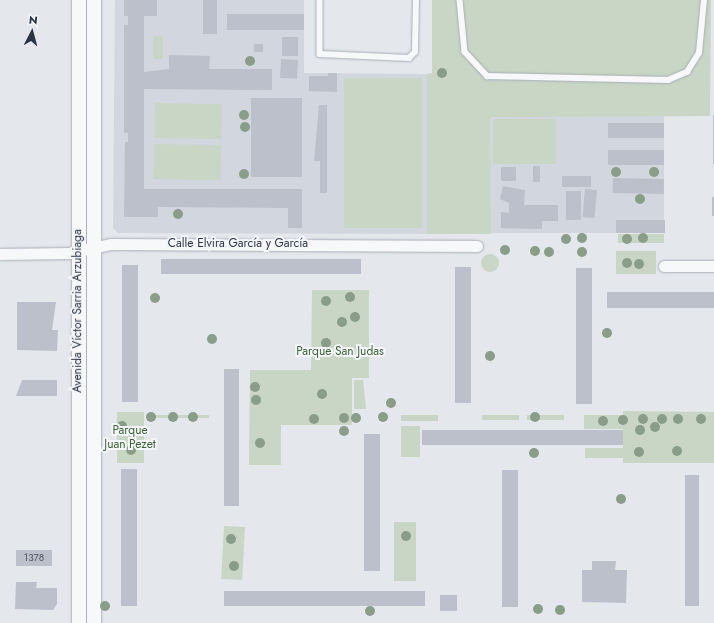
<!DOCTYPE html>
<meta charset="utf-8">
<style>
body{margin:0}
#map{position:relative;width:714px;height:623px;overflow:hidden;background:#e4e7ec;font-family:Jost,sans-serif}
div>[style]{position:absolute}
.built>*{inset:0;background:#d2d6de;transform-origin:0 0}
.green>*{inset:0;background:#c9d6c5;transform-origin:0 0}
.round{border-radius:50%}
.building>*{inset:0;background:#bbc0ca;transform-origin:0 0}
.roads{filter:drop-shadow(0 0 1px #a9aeb7) drop-shadow(0 0 1px #a9aeb7)}
.service>*{height:5.5px;margin:-2.75px;padding:0 2.75px;transform-origin:2.75px;border-radius:2.75px;background:#f7f8fa}
.minor>*{height:11px;margin:-5.5px;padding:0 5.5px;transform-origin:5.5px;border-radius:5.5px;background:#f7f8fa}
.tertiary>*{height:14px;margin:-7px;padding:0 7px;transform-origin:7px;border-radius:7px;background:#f7f8fa}
.trees>*{width:10px;height:10px;margin:-5px;border-radius:50%;background:#899d89}
span{translate:-50% -50%;white-space:nowrap;text-align:center;line-height:1.15;-webkit-text-stroke:4px #f4f6f9;paint-order:stroke}
.number-label{font-size:10px;color:#4f5766}
.number-label span{-webkit-text-stroke-width:0}
.street-label{font-size:12px;color:#2b3445}
.park-label{font-size:12px;color:#3f6138}
.north{position:absolute;left:12px;top:12px;width:40px;height:40px;-webkit-text-stroke:3px #f4f6f9;paint-order:stroke;rotate:6deg;font-size:11px;font-weight:700;line-height:16px;text-align:center;color:#2b3445}
.north::after{content:'';display:block;margin:auto;width:14px;height:18px;background:#2b3445;clip-path:polygon(50% 0,100% 100%,50% 72%,0 100%)}
</style>
<div id="map">
<div class="built">
<div style="clip-path:polygon(115px 0,304px 0,304px 73px,427px 74px,427px 234px,118px 233px,113px 228px)"></div>
<div style="left:664px;top:116px;width:117px;height:174px;rotate:90deg"></div>
</div>
<div class="green">
<div style="clip-path:polygon(432px 0,711px 0,710px 116px,490px 117px,491px 234px,427px 234px,427px 74px,432px 73px)"></div>
<div style="left:153px;top:36px;width:10px;height:23px"></div>
<div style="left:344px;top:78px;width:78px;height:150px"></div>
<div style="left:155px;top:103px;width:67px;height:35px;rotate:1deg"></div>
<div style="left:493px;top:119px;width:63px;height:45px"></div>
<div style="left:154px;top:144px;width:67px;height:35px;rotate:1deg"></div>
<div style="left:618px;top:234px;width:46px;height:9px"></div>
<div style="left:616px;top:251px;width:40px;height:23px"></div>
<div class="round" style="left:481px;top:254px;width:18px;height:18px"></div>
<div style="clip-path:polygon(312px 290px,369px 290px,369px 378px,352px 378px,352px 425px,281px 425px,281px 465px,249px 465px,250px 370px,311px 370px)"></div>
<div style="clip-path:polygon(354px 380px,363px 380px,366px 409px,354px 409px)"></div>
<div style="clip-path:polygon(623px 411px,714px 412px,714px 463px,623px 463px,623px 458px,585px 458px,585px 448px,623px 448px,623px 429px,584px 429px,584px 415px,623px 415px)"></div>
<div style="left:117px;top:412px;width:27px;height:51px"></div>
<div style="left:148px;top:415px;width:61px;height:3px"></div>
<div style="left:401px;top:415px;width:37px;height:6px"></div>
<div style="left:482px;top:415px;width:37px;height:5px"></div>
<div style="left:527px;top:415px;width:37px;height:5px"></div>
<div style="left:401px;top:426px;width:19px;height:31px"></div>
<div style="left:394px;top:522px;width:22px;height:59px"></div>
<div style="left:224px;top:526px;width:21px;height:53px;rotate:3deg"></div>
</div>
<div class="building">
<div style="clip-path:polygon(124px 0,157px 0,157px 16px,144px 16px,144px 72px,169px 69px,169px 55px,210px 56px,209px 69px,272px 69px,272px 90px,144px 89px,144px 189px,302px 189px,302px 228px,288px 228px,288px 208px,158px 207px,158px 217px,124px 217px,125px 142px,128px 142px,128px 133px,124px 133px,124px 25px,128px 25px,128px 16px,124px 16px)"></div>
<div style="left:203px;top:0;width:14px;height:34px"></div>
<div style="left:304px;top:14px;width:16px;height:77px;rotate:90deg"></div>
<div style="left:282px;top:37px;width:16px;height:19px"></div>
<div style="left:254px;top:44px;width:9px;height:8px"></div>
<div style="left:281px;top:59px;width:17px;height:19px;rotate:3deg"></div>
<div style="clip-path:polygon(328px 73px,337px 73px,337px 92px,309px 91px,309px 76px,328px 76px)"></div>
<div style="left:251px;top:98px;width:51px;height:79px"></div>
<div style="clip-path:polygon(319px 105px,327px 105px,327px 193px,320px 193px,320px 161px,314px 161px)"></div>
<div style="left:713px;top:115px;width:1px;height:49px"></div>
<div style="left:608px;top:123px;width:56px;height:15px"></div>
<div style="left:608px;top:150px;width:56px;height:15px"></div>
<div style="left:533px;top:166px;width:7px;height:16px"></div>
<div style="left:501px;top:167px;width:15px;height:14px"></div>
<div style="left:562px;top:176px;width:29px;height:11px"></div>
<div style="left:613px;top:178px;width:51px;height:15px;rotate:1deg"></div>
<div style="clip-path:polygon(503px 186px,525px 190px,524px 205px,558px 205px,558px 221px,542px 221px,542px 229px,501px 228px,501px 212px,509px 213px,509px 203px,500px 199px)"></div>
<div style="left:585px;top:189px;width:12px;height:28px;rotate:5deg"></div>
<div style="left:566px;top:191px;width:15px;height:29px"></div>
<div style="left:712px;top:197px;width:2px;height:19px"></div>
<div style="left:616px;top:220px;width:49px;height:13px"></div>
<div style="left:161px;top:259px;width:200px;height:15px"></div>
<div style="left:122px;top:265px;width:16px;height:137px"></div>
<div style="left:455px;top:267px;width:16px;height:136px"></div>
<div style="left:576px;top:268px;width:16px;height:136px"></div>
<div style="left:607px;top:292px;width:107px;height:16px"></div>
<div style="clip-path:polygon(17px 302px,56px 302px,52px 330px,58px 330px,57px 351px,17px 350px)"></div>
<div style="left:224px;top:369px;width:15px;height:137px"></div>
<div style="clip-path:polygon(22px 380px,57px 380px,57px 396px,16px 396px)"></div>
<div style="left:422px;top:430px;width:201px;height:15px"></div>
<div style="left:364px;top:434px;width:16px;height:137px"></div>
<div style="left:137px;top:469px;width:137px;height:16px;rotate:90deg"></div>
<div style="left:502px;top:470px;width:16px;height:137px"></div>
<div style="left:685px;top:475px;width:14px;height:131px"></div>
<div style="left:52px;top:550px;width:16px;height:36px;rotate:90deg"></div>
<div style="clip-path:polygon(592px 561px,616px 561px,615px 570px,627px 570px,626px 603px,582px 602px,582px 570px,592px 570px)"></div>
<div style="clip-path:polygon(16px 582px,37px 582px,36px 588px,57px 588px,57px 604px,53px 610px,15px 609px)"></div>
<div style="left:224px;top:591px;width:201px;height:15px"></div>
<div style="left:440px;top:595px;width:17px;height:16px"></div>
</div>
<div class="roads">
<div class="service">
<div style="left:320px;top:0;width:54px;rotate:90deg"></div>
<div style="left:320px;top:54px;width:89px;rotate:2.6deg"></div>
<div style="left:409px;top:58px;width:8px;rotate:-45deg"></div>
<div style="left:415px;top:52px;width:52px;rotate:-88.9deg"></div>
<div style="left:460px;top:0;width:52px;rotate:84.5deg"></div>
<div style="left:465px;top:52px;width:33px;rotate:47deg"></div>
<div style="left:487px;top:76px;width:181px;rotate:1.3deg"></div>
<div style="left:668px;top:80px;width:21px;rotate:-23deg"></div>
<div style="left:687px;top:72px;width:22px;rotate:-58deg"></div>
<div style="left:699px;top:53px;width:53px;rotate:-84.6deg"></div>
</div>
<div class="minor">
<div style="left:0;top:254px;width:69px;rotate:-0.8deg"></div>
<div style="left:69px;top:253px;width:43px;rotate:-12.1deg"></div>
<div style="left:111px;top:244px;width:366px;rotate:0.3deg"></div>
<div style="left:664px;top:266px;width:50px"></div>
</div>
<div class="tertiary">
<div style="left:79px;top:623px;width:623px;rotate:-90deg"></div>
<div style="left:94px;top:623px;width:623px;rotate:-90deg"></div>
</div>
</div>
<div class="trees">
<div style="left:250px;top:61px"></div>
<div style="left:442px;top:73px"></div>
<div style="left:244px;top:115px"></div>
<div style="left:245px;top:127px"></div>
<div style="left:616px;top:172px"></div>
<div style="left:654px;top:172px"></div>
<div style="left:244px;top:174px"></div>
<div style="left:640px;top:199px"></div>
<div style="left:178px;top:214px"></div>
<div style="left:582px;top:238px"></div>
<div style="left:643px;top:238px"></div>
<div style="left:566px;top:239px"></div>
<div style="left:627px;top:239px"></div>
<div style="left:505px;top:250px"></div>
<div style="left:535px;top:251px"></div>
<div style="left:549px;top:252px"></div>
<div style="left:582px;top:252px"></div>
<div style="left:627px;top:263px"></div>
<div style="left:639px;top:264px"></div>
<div style="left:350px;top:297px"></div>
<div style="left:155px;top:298px"></div>
<div style="left:326px;top:301px"></div>
<div style="left:355px;top:317px"></div>
<div style="left:342px;top:322px"></div>
<div style="left:607px;top:333px"></div>
<div style="left:212px;top:339px"></div>
<div style="left:326px;top:343px"></div>
<div style="left:490px;top:356px"></div>
<div style="left:255px;top:387px"></div>
<div style="left:322px;top:394px"></div>
<div style="left:256px;top:400px"></div>
<div style="left:391px;top:403px"></div>
<div style="left:151px;top:417px"></div>
<div style="left:173px;top:417px"></div>
<div style="left:193px;top:417px"></div>
<div style="left:383px;top:417px"></div>
<div style="left:535px;top:417px"></div>
<div style="left:344px;top:418px"></div>
<div style="left:356px;top:418px"></div>
<div style="left:314px;top:419px"></div>
<div style="left:643px;top:419px"></div>
<div style="left:662px;top:419px"></div>
<div style="left:678px;top:419px"></div>
<div style="left:701px;top:419px"></div>
<div style="left:623px;top:420px"></div>
<div style="left:603px;top:421px"></div>
<div style="left:122px;top:426px"></div>
<div style="left:655px;top:427px"></div>
<div style="left:640px;top:430px"></div>
<div style="left:344px;top:431px"></div>
<div style="left:260px;top:443px"></div>
<div style="left:131px;top:450px"></div>
<div style="left:677px;top:451px"></div>
<div style="left:639px;top:452px"></div>
<div style="left:534px;top:453px"></div>
<div style="left:621px;top:499px"></div>
<div style="left:406px;top:536px"></div>
<div style="left:231px;top:539px"></div>
<div style="left:234px;top:566px"></div>
<div style="left:105px;top:606px"></div>
<div style="left:538px;top:609px"></div>
<div style="left:560px;top:610px"></div>
<div style="left:370px;top:611px"></div>
</div>
<div class="number-label">
<span style="left:34px;top:558px">1378</span>
</div>
<div class="street-label">
<span style="left:238px;top:244px">Calle Elvira García y García</span>
<span style="left:78px;top:311px;rotate:-90deg">Avenida Víctor Sarria Arzubiaga</span>
</div>
<div class="park-label">
<span style="left:340px;top:352px">Parque San Judas</span>
<span style="left:130px;top:438px">Parque<br>Juan Pezet</span>
</div>
<div class="north">N</div>
</div>
